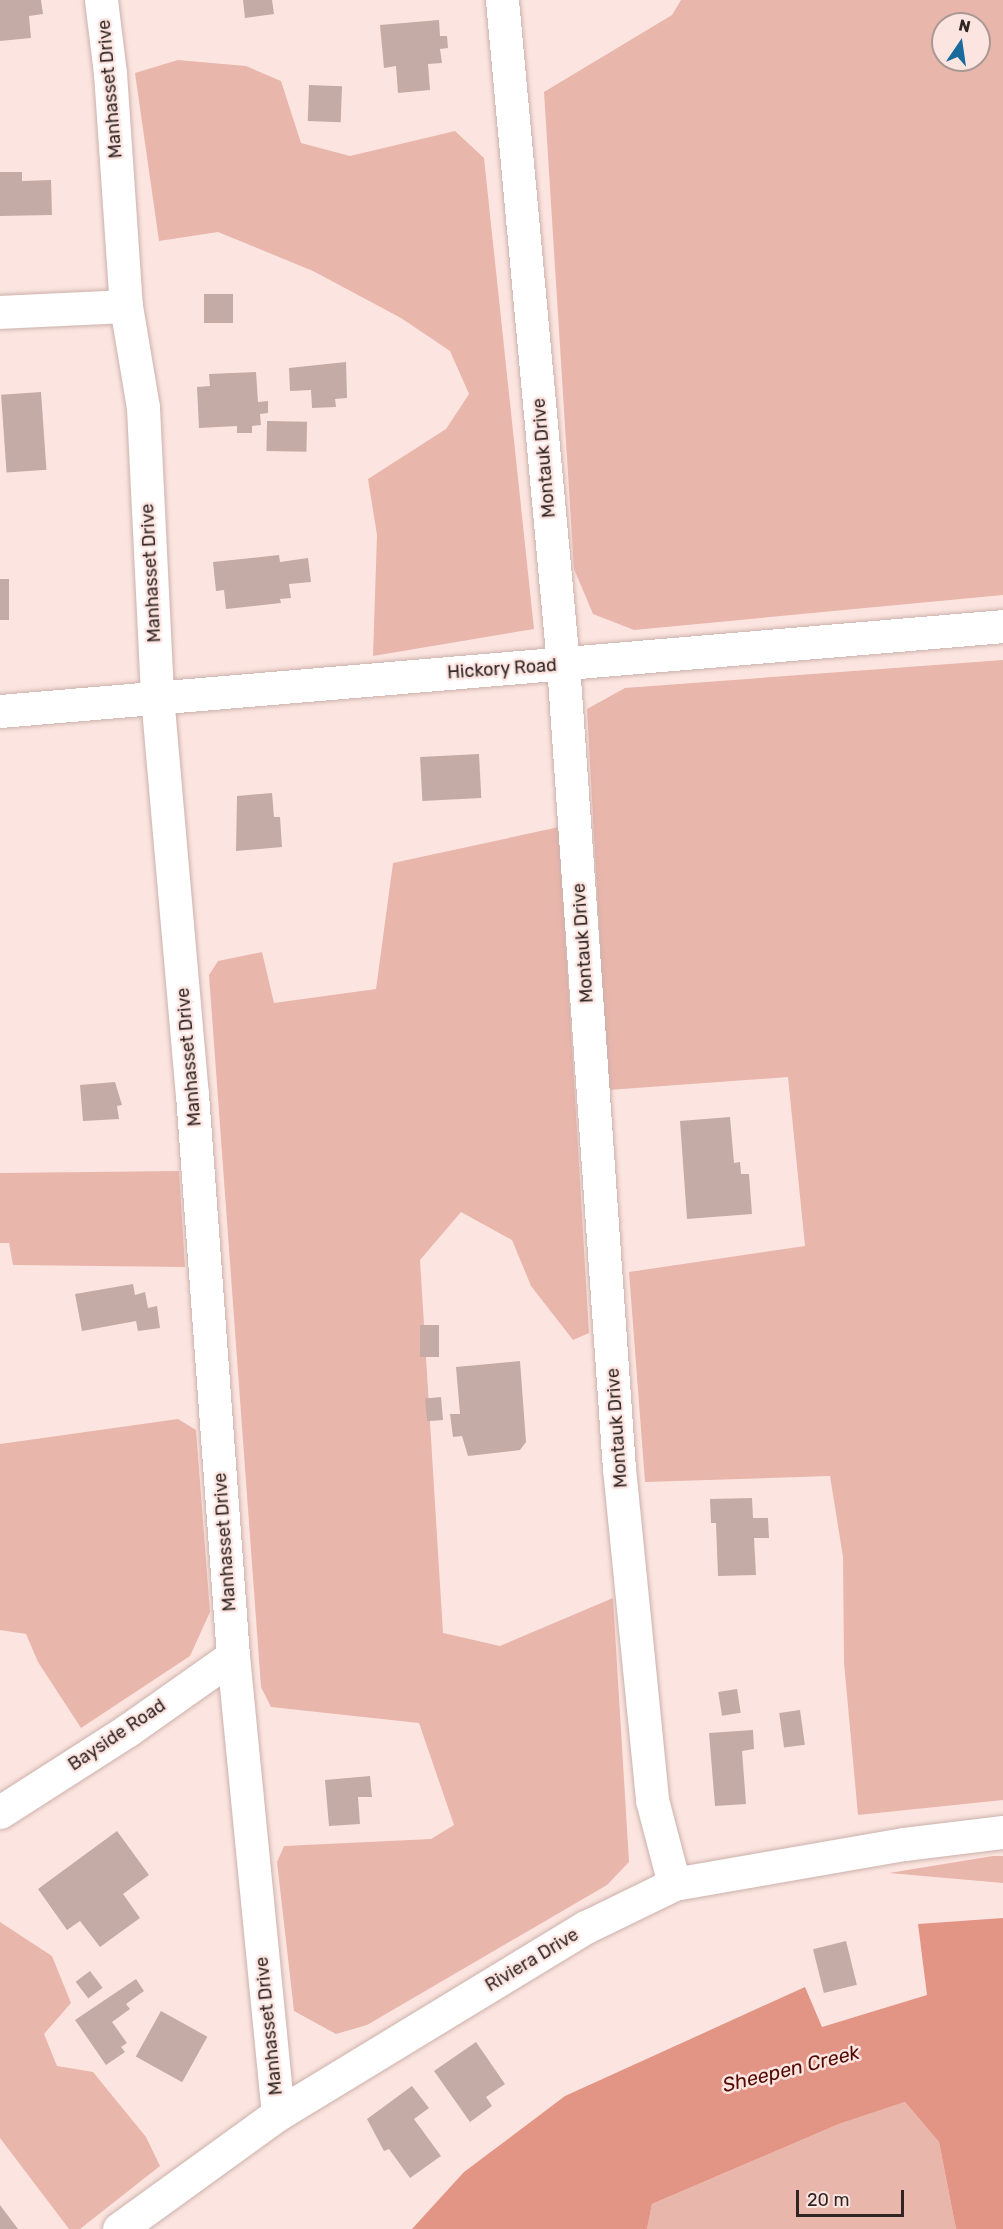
<!DOCTYPE html>
<style>
body{margin:0}
#map{position:relative;width:1003px;height:2229px;overflow:hidden;background:#fce5e0;font-family:Rubik,sans-serif}
div>[style]{position:absolute}
.green>*{inset:0;background:#e9b6ac}
.water>*{inset:0;background:#e39585}
.building>*{inset:0;background:#c5aba5;transform-origin:0 0}
.roads{filter:drop-shadow(0 0 2px #ccb1ab) drop-shadow(0 0 2px #ccb1ab)}
.minor>*{height:33px;margin:-16.5px;padding:0 16.5px;transform-origin:16.5px;border-radius:16.5px;background:#fff}
span{translate:-50% -50%;white-space:nowrap;text-align:center;line-height:1.15;-webkit-text-stroke:5px #fce5e0;paint-order:stroke}
.street-label{font-size:18px;color:#302523}
.water-label{font-size:20px;color:#510b03;font-style:italic}
.north{position:absolute;left:931px;top:12px;width:60px;height:60px;box-sizing:border-box;background:#fce5e0;border:2px solid #aa9894;border-radius:50%;rotate:13deg;font-size:16px;font-weight:700;line-height:24px;text-align:center;color:#302523}
.north::after{content:'';display:block;margin:auto;width:21px;height:27px;background:#1a6b9c;clip-path:polygon(50% 0,100% 100%,50% 72%,0 100%)}
.scale{position:absolute;left:796px;top:2190px;width:108px;height:27px;box-sizing:border-box;border:3px solid #302523;border-top:0;padding-left:8px;font-size:18px;line-height:21px;white-space:nowrap;color:#302523;-webkit-text-stroke:4px #fce5e0;paint-order:stroke}
</style>
<div id="map">
<div class="green">
<div style="clip-path:polygon(evenodd,681px 0,1003px 0,1003px 595px,634px 630px,593px 614px,574px 569px,544px 92px,672px 15px,681px 0,943px 24px,979px 24px,979px 60px,943px 60px,943px 24px)"></div>
<div style="clip-path:polygon(178px 60px,246px 66px,281px 81px,301px 143px,350px 156px,455px 131px,484px 158px,534px 629px,373px 656px,377px 535px,368px 479px,446px 429px,469px 394px,450px 351px,401px 318px,313px 271px,218px 232px,159px 241px,135px 73px)"></div>
<div style="clip-path:polygon(1003px 660px,1003px 1800px,858px 1815px,844px 1663px,843px 1557px,830px 1476px,645px 1482px,629px 1272px,805px 1246px,788px 1077px,608px 1090px,587px 709px,625px 688px)"></div>
<div style="clip-path:polygon(559px 827px,589px 1333px,573px 1340px,531px 1286px,512px 1240px,461px 1212px,420px 1260px,443px 1633px,500px 1646px,613px 1598px,629px 1862px,607px 1885px,367px 2025px,336px 2034px,294px 2011px,277px 1862px,284px 1846px,431px 1839px,454px 1825px,419px 1723px,271px 1707px,261px 1687px,209px 975px,218px 961px,262px 952px,274px 1003px,376px 989px,393px 863px)"></div>
<div style="clip-path:polygon(179px 1171px,185px 1267px,13px 1265px,9px 1243px,0 1243px,0 1173px)"></div>
<div style="clip-path:polygon(178px 1419px,196px 1430px,210px 1612px,190px 1656px,81px 1728px,38px 1662px,26px 1634px,0 1630px,0 1444px)"></div>
<div style="clip-path:polygon(993px 1856px,1003px 1856px,1003px 1883px,889px 1873px)"></div>
<div style="clip-path:polygon(0 1922px,52px 1956px,71px 2003px,44px 2034px,57px 2066px,93px 2072px,146px 2137px,160px 2166px,80px 2229px,69px 2229px,0 2138px)"></div>
<div style="clip-path:polygon(905px 2102px,939px 2142px,956px 2229px,647px 2229px,652px 2204px,839px 2124px)"></div>
</div>
<div class="water">
<div style="clip-path:polygon(1003px 1918px,1003px 2229px,956px 2229px,939px 2142px,905px 2102px,839px 2124px,652px 2204px,647px 2229px,412px 2229px,464px 2172px,565px 2096px,805px 1987px,822px 2027px,927px 1995px,918px 1924px)"></div>
</div>
<div class="building">
<div style="clip-path:polygon(0 0,41px 0,43px 14px,29px 16px,31px 38px,0 41px)"></div>
<div style="clip-path:polygon(243px 0,272px 0,274px 14px,245px 18px)"></div>
<div style="clip-path:polygon(439px 20px,440px 36px,447px 36px,448px 48px,440px 49px,442px 63px,428px 64px,430px 90px,398px 93px,396px 66px,384px 68px,380px 25px)"></div>
<div style="left:309px;top:85px;width:33px;height:36px;rotate:2deg"></div>
<div style="clip-path:polygon(0 172px,22px 172px,22px 181px,51px 180px,52px 215px,0 216px)"></div>
<div style="left:204px;top:294px;width:29px;height:29px"></div>
<div style="clip-path:polygon(346px 362px,347px 398px,335px 399px,336px 407px,312px 408px,311px 390px,290px 391px,289px 368px)"></div>
<div style="clip-path:polygon(256px 372px,258px 402px,268px 401px,268px 413px,260px 414px,261px 425px,252px 426px,252px 433px,237px 433px,237px 426px,199px 428px,197px 387px,210px 386px,209px 374px)"></div>
<div style="left:41px;top:392px;width:78px;height:40px;rotate:86deg"></div>
<div style="left:267px;top:421px;width:40px;height:30px;rotate:1deg"></div>
<div style="clip-path:polygon(279px 555px,280px 562px,308px 558px,311px 582px,289px 584px,291px 598px,280px 599px,281px 603px,226px 609px,224px 590px,216px 591px,213px 562px)"></div>
<div style="left:0;top:579px;width:9px;height:41px"></div>
<div style="left:479px;top:754px;width:44px;height:59px;rotate:87deg"></div>
<div style="clip-path:polygon(272px 793px,274px 817px,280px 817px,282px 847px,236px 851px,237px 796px)"></div>
<div style="clip-path:polygon(115px 1082px,122px 1105px,117px 1106px,119px 1119px,83px 1121px,80px 1085px)"></div>
<div style="clip-path:polygon(730px 1117px,734px 1163px,740px 1162px,741px 1174px,749px 1174px,752px 1214px,687px 1219px,680px 1121px)"></div>
<div style="clip-path:polygon(133px 1284px,135px 1295px,145px 1292px,148px 1308px,157px 1306px,160px 1328px,138px 1331px,136px 1321px,82px 1331px,75px 1294px)"></div>
<div style="left:439px;top:1325px;width:32px;height:19px;rotate:90deg"></div>
<div style="clip-path:polygon(520px 1361px,526px 1442px,520px 1450px,468px 1456px,462px 1436px,453px 1437px,450px 1414px,460px 1414px,456px 1367px)"></div>
<div style="left:441px;top:1397px;width:23px;height:16px;rotate:85deg"></div>
<div style="clip-path:polygon(752px 1498px,753px 1518px,768px 1518px,769px 1538px,754px 1538px,756px 1575px,718px 1576px,716px 1523px,711px 1523px,710px 1499px)"></div>
<div style="left:737px;top:1689px;width:24px;height:19px;rotate:81deg"></div>
<div style="left:800px;top:1710px;width:35px;height:21px;rotate:82deg"></div>
<div style="clip-path:polygon(753px 1730px,754px 1749px,742px 1751px,746px 1804px,715px 1806px,709px 1733px)"></div>
<div style="clip-path:polygon(370px 1776px,372px 1797px,358px 1797px,360px 1824px,329px 1826px,325px 1780px)"></div>
<div style="clip-path:polygon(117px 1831px,149px 1875px,123px 1894px,140px 1918px,100px 1947px,80px 1921px,67px 1930px,38px 1889px)"></div>
<div style="left:846px;top:1941px;width:45px;height:34px;rotate:76deg"></div>
<div style="left:90px;top:1971px;width:21px;height:18px;rotate:53deg"></div>
<div style="clip-path:polygon(136px 1979px,144px 1991px,126px 2004px,130px 2009px,112px 2022px,127px 2043px,121px 2047px,125px 2052px,106px 2065px,75px 2020px)"></div>
<div style="left:161px;top:2011px;width:53px;height:52px;rotate:29deg"></div>
<div style="clip-path:polygon(476px 2042px,505px 2084px,486px 2097px,492px 2106px,470px 2122px,434px 2071px)"></div>
<div style="clip-path:polygon(412px 2086px,429px 2108px,414px 2119px,441px 2156px,410px 2178px,389px 2149px,384px 2151px,367px 2119px)"></div>
<div style="clip-path:polygon(0 2205px,18px 2229px,0 2229px)"></div>
</div>
<div class="roads">
<div class="minor">
<div style="left:101px;top:0;width:74px;rotate:83deg"></div>
<div style="left:110px;top:73px;width:234px;rotate:86.1deg"></div>
<div style="left:126px;top:306px;width:103px;rotate:80.5deg"></div>
<div style="left:143px;top:408px;width:288px;rotate:87.2deg"></div>
<div style="left:157px;top:696px;width:400px;rotate:85deg"></div>
<div style="left:192px;top:1094px;width:563px;rotate:85.83deg"></div>
<div style="left:233px;top:1656px;width:460px;rotate:84.4deg"></div>
<div style="left:502px;top:0;width:667px;rotate:84.75deg"></div>
<div style="left:563px;top:664px;width:806px;rotate:86.02deg"></div>
<div style="left:619px;top:1468px;width:334px;rotate:84.3deg"></div>
<div style="left:652px;top:1800px;width:87px;rotate:75.3deg"></div>
<div style="left:0;top:312px;width:126px;rotate:-2.7deg"></div>
<div style="left:0;top:711px;width:1007px;rotate:-4.84deg"></div>
<div style="left:0;top:1812px;width:152px;rotate:-32.6deg"></div>
<div style="left:128px;top:1730px;width:128px;rotate:-35.2deg"></div>
<div style="left:119px;top:2229px;width:196px;rotate:-35.9deg"></div>
<div style="left:278px;top:2114px;width:360px;rotate:-31.3deg"></div>
<div style="left:586px;top:1927px;width:98px;rotate:-26deg"></div>
<div style="left:674px;top:1884px;width:233px;rotate:-9.9deg"></div>
<div style="left:904px;top:1844px;width:100px;rotate:-6.9deg"></div>
</div>
</div>
<div class="street-label">
<span style="left:110px;top:89px;rotate:-95deg">Manhasset Drive</span>
<span style="left:544px;top:458px;rotate:-95deg">Montauk Drive</span>
<span style="left:151px;top:573px;rotate:-93deg">Manhasset Drive</span>
<span style="left:502px;top:669px;rotate:-4deg">Hickory Road</span>
<span style="left:583px;top:943px;rotate:-94deg">Montauk Drive</span>
<span style="left:189px;top:1057px;rotate:-95deg">Manhasset Drive</span>
<span style="left:617px;top:1428px;rotate:-94deg">Montauk Drive</span>
<span style="left:225px;top:1542px;rotate:-94deg">Manhasset Drive</span>
<span style="left:117px;top:1735px;rotate:-34deg">Bayside Road</span>
<span style="left:532px;top:1960px;rotate:-31deg">Riviera Drive</span>
<span style="left:269px;top:2026px;rotate:-96deg">Manhasset Drive</span>
</div>
<div class="water-label">
<span style="left:791px;top:2069px;rotate:-14deg">Sheepen Creek</span>
</div>
<div class="north">N</div>
<div class="scale">20 m</div>
</div>
